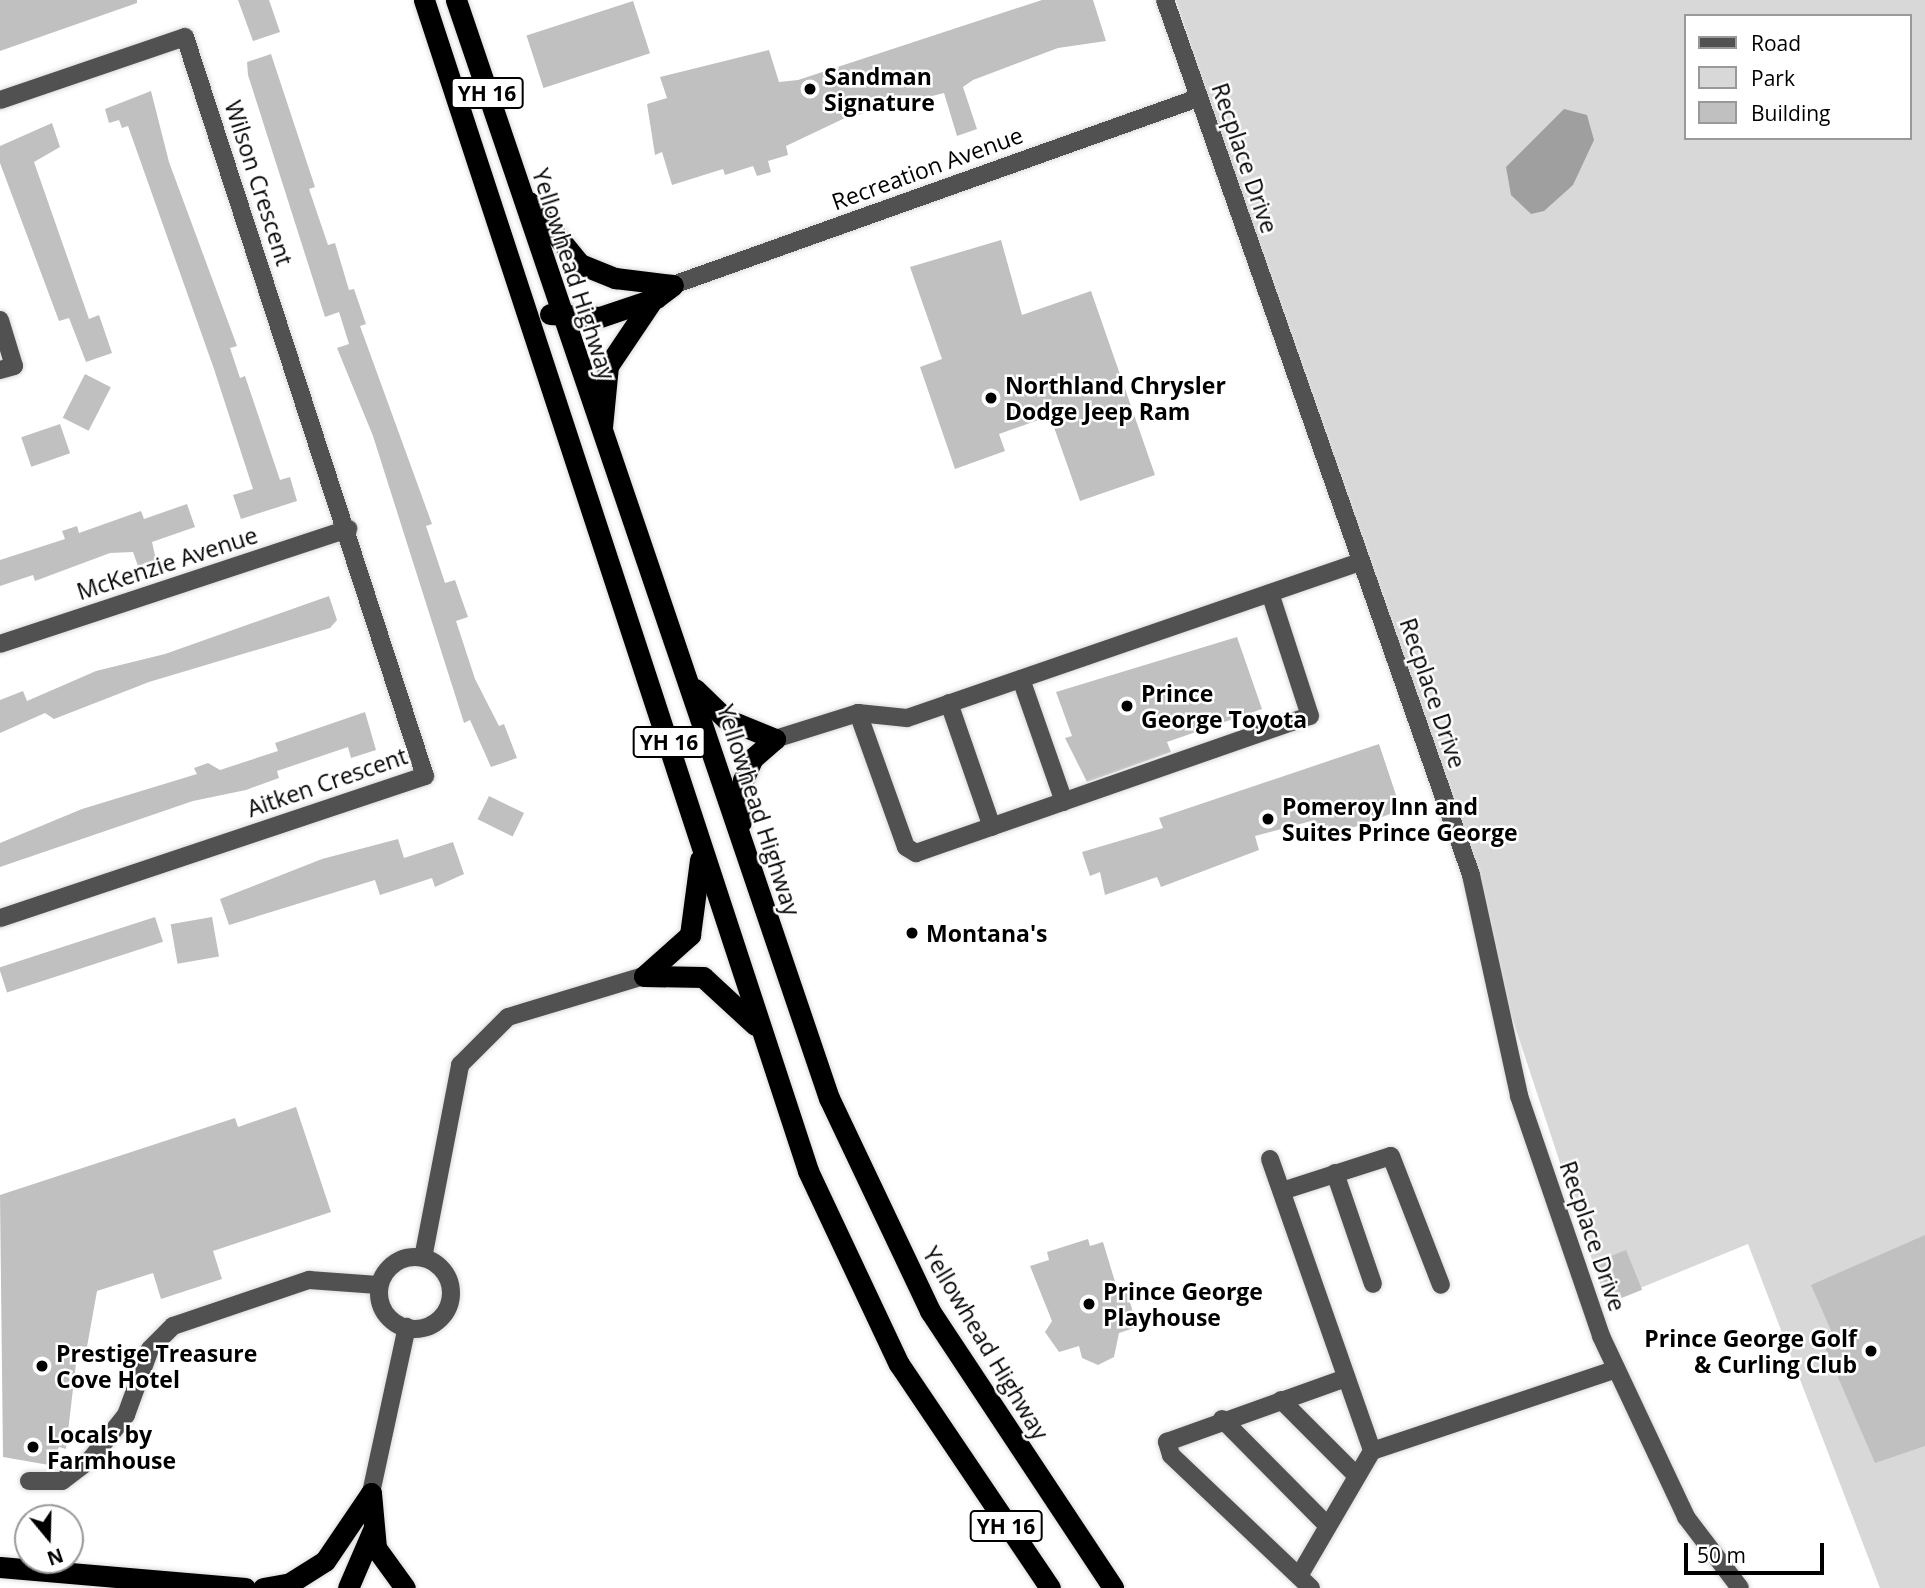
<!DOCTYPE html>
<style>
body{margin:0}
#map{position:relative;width:1925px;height:1588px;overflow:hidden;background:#fff;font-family:"Open Sans",sans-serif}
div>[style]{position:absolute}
.green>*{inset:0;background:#d8d8d8}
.water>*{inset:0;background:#9f9f9f}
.building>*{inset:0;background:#c0c0c0;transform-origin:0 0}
.roads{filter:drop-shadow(0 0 2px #dbdbdb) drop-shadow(0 0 2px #dbdbdb)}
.minor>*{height:18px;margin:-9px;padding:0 9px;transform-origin:9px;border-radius:9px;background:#515151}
.minor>.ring{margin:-9px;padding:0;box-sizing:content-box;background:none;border:18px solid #515151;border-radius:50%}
.highway>*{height:21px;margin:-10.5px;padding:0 10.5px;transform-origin:10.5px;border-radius:10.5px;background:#000}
.dots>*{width:19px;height:19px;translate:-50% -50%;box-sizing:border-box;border:4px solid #fff;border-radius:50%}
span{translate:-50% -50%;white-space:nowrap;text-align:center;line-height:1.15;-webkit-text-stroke:5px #fff;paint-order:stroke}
.shield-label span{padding:2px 5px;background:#fff;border:2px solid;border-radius:5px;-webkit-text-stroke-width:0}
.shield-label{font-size:21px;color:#000;font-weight:700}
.poi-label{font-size:23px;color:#000;font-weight:700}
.left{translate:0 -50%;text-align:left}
.right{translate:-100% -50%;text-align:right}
.street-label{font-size:23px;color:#000}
.legend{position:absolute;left:1684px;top:14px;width:228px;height:126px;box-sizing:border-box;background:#fff;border:2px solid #999;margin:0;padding:9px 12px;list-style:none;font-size:21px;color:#000}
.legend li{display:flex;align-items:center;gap:14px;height:35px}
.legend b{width:35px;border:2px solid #999}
.north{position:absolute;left:14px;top:1504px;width:70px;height:70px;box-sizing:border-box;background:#fff;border:2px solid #999;border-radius:50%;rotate:161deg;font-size:19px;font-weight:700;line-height:28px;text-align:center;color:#000}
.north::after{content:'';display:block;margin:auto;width:24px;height:32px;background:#000;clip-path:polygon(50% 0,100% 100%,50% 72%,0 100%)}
.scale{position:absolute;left:1684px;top:1543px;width:140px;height:32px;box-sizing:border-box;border:4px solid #000;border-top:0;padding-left:9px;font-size:21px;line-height:24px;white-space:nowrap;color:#000;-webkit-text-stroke:5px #fff;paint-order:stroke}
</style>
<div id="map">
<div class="green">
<div style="clip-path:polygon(evenodd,1176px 0,1925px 0,1925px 1588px,1880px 1588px,1748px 1244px,1606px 1302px,1176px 0,1685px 16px,1909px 16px,1909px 138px,1685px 138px,1685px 16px)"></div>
</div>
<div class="water">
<div style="clip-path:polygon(1564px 109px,1587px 115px,1594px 140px,1573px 185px,1544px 211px,1531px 214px,1511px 195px,1506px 167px)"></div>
</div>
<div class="building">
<div style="clip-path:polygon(0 0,137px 0,137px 3px,0 51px)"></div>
<div style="clip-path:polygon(238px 0,269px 0,280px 32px,253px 41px)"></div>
<div style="clip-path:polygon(1042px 0,1093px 0,1106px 41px,1058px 48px,973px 80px,963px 87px,977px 129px,957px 136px,944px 93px,845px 118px,786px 146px,788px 155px,768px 161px,771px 172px,757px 176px,753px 166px,725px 175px,723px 169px,672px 185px,662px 152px,655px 155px,647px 104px,667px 98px,660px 77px,769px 50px,779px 82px,798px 80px)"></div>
<div style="left:633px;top:1px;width:55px;height:112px;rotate:72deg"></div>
<div style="clip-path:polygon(271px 54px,315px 187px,309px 189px,328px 245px,335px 243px,349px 290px,354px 289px,366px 324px,360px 326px,432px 524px,426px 526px,445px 583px,455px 580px,468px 617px,456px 621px,475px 679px,499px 726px,504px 724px,517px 758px,491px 767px,470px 720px,464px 723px,373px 436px,337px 348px,349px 344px,339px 312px,325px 317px,248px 75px,247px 62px)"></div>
<div style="clip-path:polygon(151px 91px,169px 162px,237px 346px,230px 348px,240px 378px,245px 376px,280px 480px,290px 477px,297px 501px,241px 519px,233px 495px,253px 489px,214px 369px,128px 126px,122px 128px,119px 120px,109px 123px,105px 109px)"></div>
<div style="clip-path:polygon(52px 123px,60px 147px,34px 162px,89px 319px,99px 315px,112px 353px,86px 362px,69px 318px,59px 321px,0 163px,0 146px)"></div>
<div style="clip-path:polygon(1001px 240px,1022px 315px,1091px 291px,1155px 475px,1080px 501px,1050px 416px,999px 434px,1005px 451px,955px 469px,920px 367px,942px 359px,910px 267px)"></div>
<div style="left:85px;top:374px;width:29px;height:49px;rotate:27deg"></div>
<div style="left:60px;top:424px;width:31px;height:41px;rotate:71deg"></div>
<div style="clip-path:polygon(187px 504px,195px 527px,152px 542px,156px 560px,138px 566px,133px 552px,110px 553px,35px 581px,33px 575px,0 586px,0 560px,65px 539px,62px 531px,77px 526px,79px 533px,141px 511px,144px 519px)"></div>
<div style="clip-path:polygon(329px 596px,337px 620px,330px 628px,149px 682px,54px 719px,45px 713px,0 733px,0 700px,23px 691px,27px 701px,96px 671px,165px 654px)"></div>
<div style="clip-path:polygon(1237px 637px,1262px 709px,1167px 742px,1171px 752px,1087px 782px,1065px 738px,1072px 736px,1056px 692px)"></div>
<div style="clip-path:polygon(365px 712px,376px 750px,351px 758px,348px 747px,277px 771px,279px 778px,246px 790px,193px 801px,0 867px,0 843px,82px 809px,197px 774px,194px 768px,208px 763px,220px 770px,278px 751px,275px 743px)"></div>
<div style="clip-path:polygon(1379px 744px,1401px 810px,1322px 839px,1315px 820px,1255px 836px,1259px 850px,1161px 887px,1157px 877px,1105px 895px,1100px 872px,1090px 876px,1082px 852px,1163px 828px,1159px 818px)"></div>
<div style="left:489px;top:796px;width:39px;height:26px;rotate:26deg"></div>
<div style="clip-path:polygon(398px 839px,404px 858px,453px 842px,464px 874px,435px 887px,432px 878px,380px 895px,375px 880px,229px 925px,220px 899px,322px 859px)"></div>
<div style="left:155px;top:917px;width:26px;height:164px;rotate:72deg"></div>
<div style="left:212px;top:917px;width:40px;height:42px;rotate:80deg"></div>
<div style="clip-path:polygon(296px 1107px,331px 1212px,213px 1251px,222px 1279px,161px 1299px,153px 1273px,97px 1291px,87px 1347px,78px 1346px,66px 1449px,59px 1447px,49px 1465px,3px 1457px,0 1195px,235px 1118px,238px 1127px)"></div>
<div style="clip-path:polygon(1925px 1235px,1925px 1446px,1875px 1463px,1824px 1345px,1833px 1335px,1811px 1285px)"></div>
<div style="clip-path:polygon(1088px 1239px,1090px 1246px,1103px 1242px,1119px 1295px,1127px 1293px,1133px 1312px,1141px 1313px,1137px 1327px,1119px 1333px,1114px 1357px,1098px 1365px,1082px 1358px,1079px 1346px,1059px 1352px,1045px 1332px,1052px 1321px,1030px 1266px,1049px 1260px,1047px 1252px)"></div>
<div style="left:1626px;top:1250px;width:43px;height:32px;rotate:68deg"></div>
</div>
<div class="roads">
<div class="minor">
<div style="left:1165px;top:0;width:927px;rotate:70.72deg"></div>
<div style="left:1471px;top:875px;width:226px;rotate:77.7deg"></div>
<div style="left:1519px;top:1096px;width:254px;rotate:71.1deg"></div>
<div style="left:1601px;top:1336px;width:200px;rotate:64.8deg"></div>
<div style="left:1686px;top:1517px;width:89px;rotate:52.7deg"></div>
<div style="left:0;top:100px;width:195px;rotate:-18.8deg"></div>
<div style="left:185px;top:37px;width:777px;rotate:72.01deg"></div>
<div style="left:425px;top:776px;width:448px;rotate:161.5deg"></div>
<div style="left:673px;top:285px;width:557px;rotate:-19.61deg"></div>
<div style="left:0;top:320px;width:48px;rotate:73.1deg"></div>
<div style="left:14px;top:366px;width:15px;rotate:164deg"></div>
<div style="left:0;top:644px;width:367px;rotate:-18.3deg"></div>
<div style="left:1021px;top:679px;width:130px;rotate:70.7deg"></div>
<div style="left:949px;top:703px;width:131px;rotate:70.9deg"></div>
<div style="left:858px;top:713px;width:142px;rotate:70.3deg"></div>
<div style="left:906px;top:847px;width:12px;rotate:31deg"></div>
<div style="left:916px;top:853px;width:417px;rotate:-19.2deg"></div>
<div style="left:1310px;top:716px;width:129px;rotate:-108deg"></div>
<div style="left:775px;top:739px;width:87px;rotate:-17.4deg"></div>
<div style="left:858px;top:713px;width:49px;rotate:5.8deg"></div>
<div style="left:907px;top:718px;width:480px;rotate:-19deg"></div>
<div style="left:1270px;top:1159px;width:309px;rotate:70.7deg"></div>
<div style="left:1335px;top:1173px;width:117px;rotate:71.1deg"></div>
<div style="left:1282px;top:1191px;width:114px;rotate:-17.8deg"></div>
<div style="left:1391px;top:1156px;width:138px;rotate:68.8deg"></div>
<div class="ring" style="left:379px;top:1257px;width:54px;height:54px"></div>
<div style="left:423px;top:1258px;width:197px;rotate:-79.1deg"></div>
<div style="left:460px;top:1065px;width:68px;rotate:-45deg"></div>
<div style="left:508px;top:1017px;width:142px;rotate:-16.8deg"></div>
<div style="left:1281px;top:1400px;width:103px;rotate:45deg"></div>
<div style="left:1222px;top:1419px;width:149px;rotate:45.3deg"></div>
<div style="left:29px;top:1481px;width:33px"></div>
<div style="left:62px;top:1481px;width:35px;rotate:-37deg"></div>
<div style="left:90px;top:1460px;width:58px;rotate:-51.3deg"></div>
<div style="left:126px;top:1415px;width:70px;rotate:-70deg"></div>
<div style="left:150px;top:1349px;width:33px;rotate:-45deg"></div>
<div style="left:173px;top:1326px;width:144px;rotate:-18.7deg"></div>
<div style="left:309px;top:1280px;width:69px;rotate:4.1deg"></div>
<div style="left:371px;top:1493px;width:170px;rotate:-77.8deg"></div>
<div style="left:1299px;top:1576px;width:145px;rotate:-59.7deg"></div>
<div style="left:1372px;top:1451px;width:255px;rotate:-18.5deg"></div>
<div style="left:1311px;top:1588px;width:193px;rotate:-136.5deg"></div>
<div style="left:1171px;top:1455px;width:14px;rotate:-107deg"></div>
<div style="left:1167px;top:1442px;width:190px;rotate:-19.7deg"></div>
</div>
<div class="highway">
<div style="left:424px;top:0;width:1232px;rotate:71.84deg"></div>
<div style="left:808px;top:1171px;width:213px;rotate:64.8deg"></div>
<div style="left:899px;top:1364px;width:270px;rotate:56deg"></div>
<div style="left:456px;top:0;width:1160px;rotate:71.24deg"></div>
<div style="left:829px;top:1098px;width:236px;rotate:64.6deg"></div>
<div style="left:930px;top:1311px;width:332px;rotate:56.5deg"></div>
<div style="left:529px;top:202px;width:80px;rotate:50.6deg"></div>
<div style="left:580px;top:264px;width:38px;rotate:22deg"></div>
<div style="left:615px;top:278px;width:58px;rotate:6.9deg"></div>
<div style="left:550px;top:314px;width:50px;rotate:3.4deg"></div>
<div style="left:600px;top:317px;width:59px;rotate:-18.7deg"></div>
<div style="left:656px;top:298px;width:21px;rotate:-37deg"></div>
<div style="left:602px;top:427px;width:61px;rotate:-84.4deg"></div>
<div style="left:608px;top:366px;width:77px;rotate:-56.1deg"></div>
<div style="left:695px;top:689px;width:43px;rotate:44.1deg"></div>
<div style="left:726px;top:719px;width:53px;rotate:22.2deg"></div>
<div style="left:741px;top:822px;width:42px;rotate:-87.3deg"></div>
<div style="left:743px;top:780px;width:24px;rotate:-66deg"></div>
<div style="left:753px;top:758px;width:29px;rotate:-41deg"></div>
<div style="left:644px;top:976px;width:62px;rotate:-41.7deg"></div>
<div style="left:690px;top:935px;width:76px;rotate:-82.4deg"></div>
<div style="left:644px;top:976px;width:59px;rotate:1deg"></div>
<div style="left:703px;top:977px;width:71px;rotate:42.7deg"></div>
<div style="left:371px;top:1493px;width:55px;rotate:84.8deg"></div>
<div style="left:376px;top:1548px;width:49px;rotate:54.1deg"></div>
<div style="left:0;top:1567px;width:246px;rotate:4.9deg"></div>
<div style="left:263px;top:1588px;width:27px;rotate:-10deg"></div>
<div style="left:290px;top:1583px;width:41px;rotate:-32.2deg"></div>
<div style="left:325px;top:1561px;width:82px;rotate:-55.9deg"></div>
<div style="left:348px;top:1588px;width:63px;rotate:-66.7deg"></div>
</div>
</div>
<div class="dots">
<div style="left:810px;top:89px;background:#000"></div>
<div style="left:991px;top:398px;background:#000"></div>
<div style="left:1127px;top:706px;background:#000"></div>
<div style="left:1268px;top:819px;background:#000"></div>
<div style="left:912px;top:933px;background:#000"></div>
<div style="left:1089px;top:1304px;background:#000"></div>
<div style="left:1871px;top:1351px;background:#000"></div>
<div style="left:42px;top:1366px;background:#000"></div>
<div style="left:33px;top:1447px;background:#000"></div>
</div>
<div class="shield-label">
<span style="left:487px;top:93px">YH 16</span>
<span style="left:669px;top:742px">YH 16</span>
<span style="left:1006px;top:1526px">YH 16</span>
</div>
<div class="poi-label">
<span class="left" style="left:824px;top:89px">Sandman<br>Signature</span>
<span class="left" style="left:1005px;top:398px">Northland Chrysler<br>Dodge Jeep Ram</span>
<span class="left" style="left:1141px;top:706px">Prince<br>George Toyota</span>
<span class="left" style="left:1282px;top:819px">Pomeroy Inn and<br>Suites Prince George</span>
<span class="left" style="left:926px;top:933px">Montana's</span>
<span class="left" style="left:1103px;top:1304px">Prince George<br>Playhouse</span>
<span class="right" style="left:1857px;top:1351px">Prince George Golf<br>&amp; Curling Club</span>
<span class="left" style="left:56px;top:1366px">Prestige Treasure<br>Cove Hotel</span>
<span class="left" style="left:47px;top:1447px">Locals by<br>Farmhouse</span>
</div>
<div class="street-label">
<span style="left:1245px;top:158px;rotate:71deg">Recplace Drive</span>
<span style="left:927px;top:168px;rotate:-20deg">Recreation Avenue</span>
<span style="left:259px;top:183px;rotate:72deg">Wilson Crescent</span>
<span style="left:574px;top:274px;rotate:72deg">Yellowhead Highway</span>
<span style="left:167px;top:563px;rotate:-18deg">McKenzie Avenue</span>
<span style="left:1433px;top:693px;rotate:71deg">Recplace Drive</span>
<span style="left:327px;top:782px;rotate:-19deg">Aitken Crescent</span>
<span style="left:759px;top:810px;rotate:72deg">Yellowhead Highway</span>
<span style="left:1593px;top:1236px;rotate:71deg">Recplace Drive</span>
<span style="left:986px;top:1343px;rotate:59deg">Yellowhead Highway</span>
</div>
<ul class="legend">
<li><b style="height:9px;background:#515151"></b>Road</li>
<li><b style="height:19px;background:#d8d8d8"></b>Park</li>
<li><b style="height:19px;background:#c0c0c0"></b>Building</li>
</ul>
<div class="north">N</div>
<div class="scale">50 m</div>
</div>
